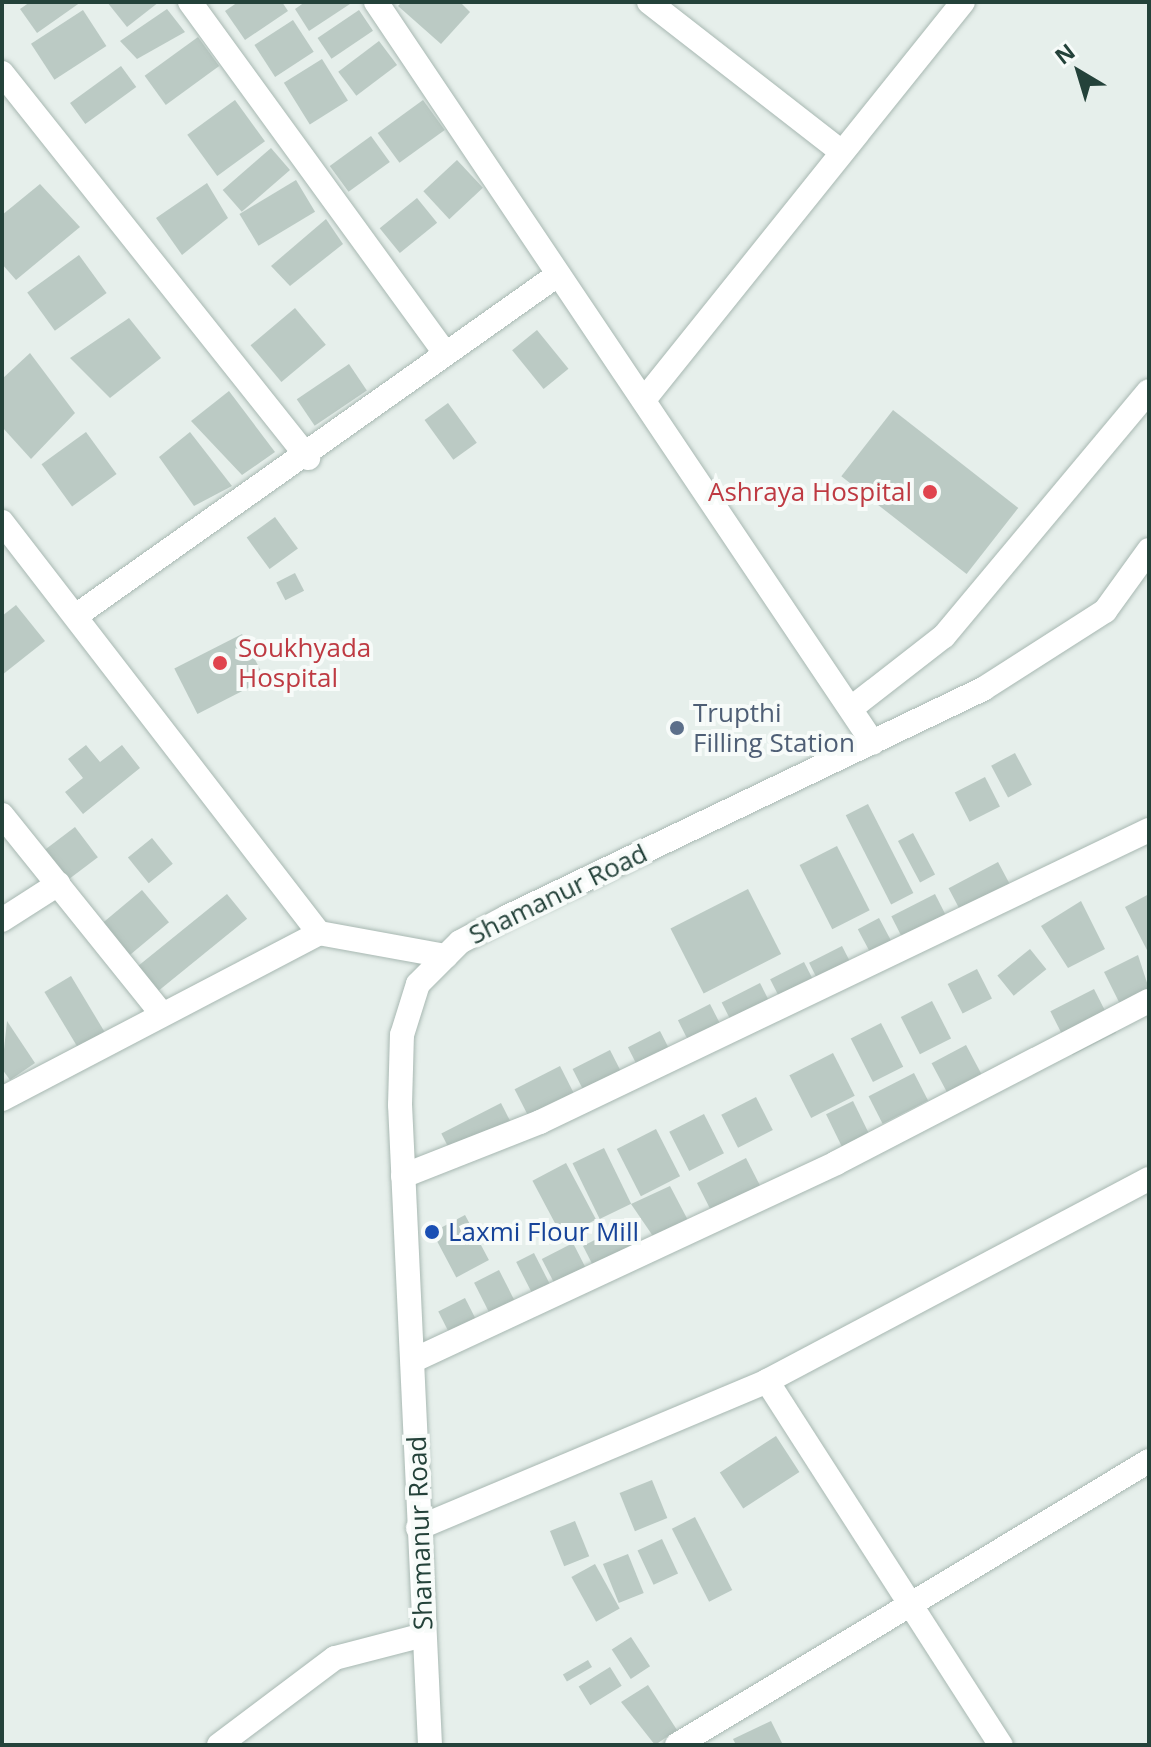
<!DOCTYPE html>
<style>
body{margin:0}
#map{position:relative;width:1151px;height:1747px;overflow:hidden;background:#e6efeb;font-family:"Open Sans",sans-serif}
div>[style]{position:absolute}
.building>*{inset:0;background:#bbcac4;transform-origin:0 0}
.roads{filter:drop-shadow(0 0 2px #a8b8b2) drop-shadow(0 0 2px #a8b8b2)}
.minor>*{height:24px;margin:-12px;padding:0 12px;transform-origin:12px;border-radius:12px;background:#fff}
.secondary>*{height:24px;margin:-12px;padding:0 12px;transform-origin:12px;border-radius:12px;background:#fff}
.dots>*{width:22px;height:22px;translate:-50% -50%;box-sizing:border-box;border:4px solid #f7fbf9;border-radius:50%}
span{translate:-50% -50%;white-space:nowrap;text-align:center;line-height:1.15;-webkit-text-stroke:8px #f7fbf9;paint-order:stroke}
.health-label{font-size:26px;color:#be3a42}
.right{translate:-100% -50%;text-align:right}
.left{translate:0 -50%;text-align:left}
.service-label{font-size:26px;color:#4e5e75}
.street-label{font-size:26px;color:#24423a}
.transit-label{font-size:26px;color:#164399}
.frame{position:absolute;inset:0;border:4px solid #24423a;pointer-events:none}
.north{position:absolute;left:1039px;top:32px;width:80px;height:80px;-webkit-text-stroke:6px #f7fbf9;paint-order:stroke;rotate:322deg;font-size:22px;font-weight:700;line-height:32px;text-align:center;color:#24423a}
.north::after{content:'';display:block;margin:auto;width:28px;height:36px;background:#24423a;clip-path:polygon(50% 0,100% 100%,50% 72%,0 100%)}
</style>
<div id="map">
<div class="building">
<div style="clip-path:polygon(30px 2px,81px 2px,37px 33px,20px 9px)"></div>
<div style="clip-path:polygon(107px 2px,159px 2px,127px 27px)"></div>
<div style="clip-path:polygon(238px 2px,282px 2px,288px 11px,245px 40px,225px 11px)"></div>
<div style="clip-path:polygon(305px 2px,353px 2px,309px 31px,295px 9px)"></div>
<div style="clip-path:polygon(402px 2px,460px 2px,470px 12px,441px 44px,398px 6px)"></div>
<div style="clip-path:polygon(167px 9px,185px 32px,137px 59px,120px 41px)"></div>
<div style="left:83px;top:10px;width:43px;height:62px;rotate:57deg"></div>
<div style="left:359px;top:10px;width:25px;height:50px;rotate:56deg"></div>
<div style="left:293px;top:20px;width:38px;height:46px;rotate:57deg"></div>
<div style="left:198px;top:37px;width:36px;height:66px;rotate:54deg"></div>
<div style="left:379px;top:41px;width:30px;height:51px;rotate:53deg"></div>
<div style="left:322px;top:59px;width:49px;height:45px;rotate:58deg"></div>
<div style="left:121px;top:66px;width:26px;height:63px;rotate:54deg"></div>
<div style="left:235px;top:100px;width:51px;height:59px;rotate:54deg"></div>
<div style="left:423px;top:100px;width:37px;height:56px;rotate:54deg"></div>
<div style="left:371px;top:136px;width:32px;height:51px;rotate:54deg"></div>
<div style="left:271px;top:148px;width:29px;height:64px;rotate:49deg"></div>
<div style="left:457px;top:160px;width:38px;height:46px;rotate:47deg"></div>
<div style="left:296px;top:180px;width:37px;height:66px;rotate:59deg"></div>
<div style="clip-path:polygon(207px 183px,228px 218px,182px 255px,156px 218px)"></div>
<div style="clip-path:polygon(40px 184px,80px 227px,16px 280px,2px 264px,2px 215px)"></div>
<div style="left:417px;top:198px;width:32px;height:48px;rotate:51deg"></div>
<div style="clip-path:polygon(326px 219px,343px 244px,290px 286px,271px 266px)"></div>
<div style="left:79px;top:255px;width:47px;height:64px;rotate:54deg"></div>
<div style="left:295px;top:308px;width:48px;height:58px;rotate:50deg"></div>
<div style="clip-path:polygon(129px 318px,161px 358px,110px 398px,70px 358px)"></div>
<div style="left:537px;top:330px;width:50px;height:32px;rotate:51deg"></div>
<div style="clip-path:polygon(30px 353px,75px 413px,31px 459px,2px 427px,2px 379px)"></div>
<div style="left:349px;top:364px;width:32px;height:63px;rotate:56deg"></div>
<div style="clip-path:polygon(229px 391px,275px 452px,242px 475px,191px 421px)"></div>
<div style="left:448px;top:403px;width:49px;height:29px;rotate:54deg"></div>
<div style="left:893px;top:410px;width:159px;height:84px;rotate:38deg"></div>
<div style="left:86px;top:432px;width:52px;height:55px;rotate:54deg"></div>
<div style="clip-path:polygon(190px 432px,232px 486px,194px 506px,159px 457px)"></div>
<div style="left:275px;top:517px;width:39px;height:35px;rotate:54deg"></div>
<div style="left:295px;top:573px;width:20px;height:21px;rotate:63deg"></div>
<div style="clip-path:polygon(16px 605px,45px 641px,2px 675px,2px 616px)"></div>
<div style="left:242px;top:634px;width:51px;height:76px;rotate:63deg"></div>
<div style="clip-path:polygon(86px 745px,100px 762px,122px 745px,140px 768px,83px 814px,65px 792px,83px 778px,68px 759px)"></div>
<div style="left:1015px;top:753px;width:36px;height:27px;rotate:62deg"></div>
<div style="left:985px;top:777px;width:33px;height:34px;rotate:63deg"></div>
<div style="left:868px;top:804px;width:100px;height:25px;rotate:63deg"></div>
<div style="left:75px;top:827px;width:38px;height:53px;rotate:53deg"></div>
<div style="left:913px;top:833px;width:47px;height:17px;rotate:62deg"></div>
<div style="left:152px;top:838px;width:33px;height:31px;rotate:51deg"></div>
<div style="left:837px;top:846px;width:72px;height:42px;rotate:63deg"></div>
<div style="left:998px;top:862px;width:36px;height:56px;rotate:62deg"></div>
<div style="left:748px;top:889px;width:73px;height:87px;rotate:63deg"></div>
<div style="left:142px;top:890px;width:42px;height:62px;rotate:50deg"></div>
<div style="left:227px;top:894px;width:32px;height:122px;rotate:51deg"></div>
<div style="left:935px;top:894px;width:35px;height:49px;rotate:63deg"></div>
<div style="clip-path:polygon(1149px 894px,1149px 954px,1125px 907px)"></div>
<div style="clip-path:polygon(1081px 901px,1105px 949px,1068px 968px,1041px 926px)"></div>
<div style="left:879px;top:918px;width:38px;height:24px;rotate:62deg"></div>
<div style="left:842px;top:946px;width:31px;height:37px;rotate:63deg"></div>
<div style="left:1030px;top:949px;width:26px;height:42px;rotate:51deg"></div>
<div style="clip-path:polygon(1138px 955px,1149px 989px,1120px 1004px,1104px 972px)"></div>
<div style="left:804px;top:962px;width:30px;height:38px;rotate:63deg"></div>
<div style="left:977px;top:969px;width:33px;height:33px;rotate:63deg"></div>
<div style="left:71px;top:976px;width:66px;height:31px;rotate:59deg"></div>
<div style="left:760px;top:983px;width:35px;height:43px;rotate:63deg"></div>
<div style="left:1094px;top:989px;width:49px;height:49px;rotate:63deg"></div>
<div style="left:932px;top:1001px;width:42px;height:35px;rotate:63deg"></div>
<div style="left:710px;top:1004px;width:36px;height:36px;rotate:63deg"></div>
<div style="clip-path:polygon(7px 1021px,35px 1063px,10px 1080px,2px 1069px)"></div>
<div style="left:881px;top:1023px;width:49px;height:34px;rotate:63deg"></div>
<div style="left:660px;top:1031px;width:31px;height:36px;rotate:63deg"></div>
<div style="left:966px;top:1045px;width:36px;height:39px;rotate:62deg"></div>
<div style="left:610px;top:1050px;width:35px;height:42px;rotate:63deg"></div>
<div style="left:833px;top:1053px;width:48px;height:49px;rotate:63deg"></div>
<div style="left:560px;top:1066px;width:35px;height:51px;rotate:63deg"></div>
<div style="left:914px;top:1073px;width:31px;height:51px;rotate:63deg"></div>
<div style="left:756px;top:1097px;width:37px;height:39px;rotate:63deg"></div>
<div style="left:853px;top:1101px;width:41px;height:30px;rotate:64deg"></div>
<div style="left:501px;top:1103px;width:38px;height:67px;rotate:63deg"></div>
<div style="left:704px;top:1114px;width:44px;height:39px;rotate:63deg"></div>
<div style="left:656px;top:1129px;width:53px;height:44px;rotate:63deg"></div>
<div style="left:604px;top:1148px;width:62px;height:35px;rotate:64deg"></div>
<div style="left:746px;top:1158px;width:39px;height:55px;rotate:63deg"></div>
<div style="left:566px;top:1163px;width:64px;height:38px;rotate:62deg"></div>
<div style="clip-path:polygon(670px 1186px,691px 1226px,657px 1242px,631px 1204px)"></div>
<div style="left:465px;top:1215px;width:51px;height:37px;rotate:62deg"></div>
<div style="left:624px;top:1225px;width:33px;height:46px;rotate:63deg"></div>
<div style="left:573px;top:1243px;width:42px;height:35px;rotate:63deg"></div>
<div style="left:534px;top:1253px;width:46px;height:20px;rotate:63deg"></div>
<div style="left:499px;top:1270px;width:44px;height:28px;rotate:63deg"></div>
<div style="left:465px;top:1298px;width:46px;height:30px;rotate:63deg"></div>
<div style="left:776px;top:1436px;width:43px;height:67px;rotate:57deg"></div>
<div style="left:652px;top:1480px;width:41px;height:35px;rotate:68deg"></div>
<div style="left:695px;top:1517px;width:82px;height:26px;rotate:63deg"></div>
<div style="left:575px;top:1521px;width:38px;height:27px;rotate:68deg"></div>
<div style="left:662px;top:1539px;width:38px;height:27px;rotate:65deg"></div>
<div style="left:628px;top:1554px;width:42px;height:27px;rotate:68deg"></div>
<div style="left:595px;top:1564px;width:51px;height:27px;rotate:61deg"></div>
<div style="left:631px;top:1637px;width:35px;height:23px;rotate:57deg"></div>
<div style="left:588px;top:1660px;width:8px;height:29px;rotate:60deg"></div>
<div style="left:610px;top:1667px;width:22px;height:37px;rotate:58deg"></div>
<div style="clip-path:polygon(648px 1685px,677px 1730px,655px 1745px,621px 1702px)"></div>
<div style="clip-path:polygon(771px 1721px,783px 1745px,736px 1745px,733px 1739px)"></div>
</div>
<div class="roads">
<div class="minor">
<div style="left:190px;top:2px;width:432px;rotate:54deg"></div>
<div style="left:376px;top:2px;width:892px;rotate:56.15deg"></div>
<div style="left:649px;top:2px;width:244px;rotate:37.9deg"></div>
<div style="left:2px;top:73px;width:492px;rotate:51.5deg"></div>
<div style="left:647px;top:396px;width:505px;rotate:-51.27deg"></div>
<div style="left:2px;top:522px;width:519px;rotate:52.36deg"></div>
<div style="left:77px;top:615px;width:587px;rotate:-35.29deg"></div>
<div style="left:854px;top:706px;width:114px;rotate:-37.9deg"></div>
<div style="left:944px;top:636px;width:319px;rotate:-50.1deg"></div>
<div style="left:2px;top:815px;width:254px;rotate:51.2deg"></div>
<div style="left:2px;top:920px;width:67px;rotate:-32.7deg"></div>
<div style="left:2px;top:1099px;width:358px;rotate:-27.6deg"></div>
<div style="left:319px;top:933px;width:129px;rotate:10.3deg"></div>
<div style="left:403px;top:1176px;width:147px;rotate:-21.5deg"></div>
<div style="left:540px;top:1122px;width:675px;rotate:-25.62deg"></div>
<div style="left:414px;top:1360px;width:466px;rotate:-25deg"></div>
<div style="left:836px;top:1163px;width:352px;rotate:-27.4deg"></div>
<div style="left:767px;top:1381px;width:433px;rotate:57.3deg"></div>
<div style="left:418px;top:1528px;width:379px;rotate:-22.8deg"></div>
<div style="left:767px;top:1381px;width:432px;rotate:-27.9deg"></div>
<div style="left:219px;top:1745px;width:145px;rotate:-36.9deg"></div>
<div style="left:335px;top:1658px;width:92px;rotate:-14.5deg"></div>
<div style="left:677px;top:1745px;width:551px;rotate:-31.04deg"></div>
</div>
<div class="secondary">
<div style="left:430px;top:1745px;width:641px;rotate:-92.68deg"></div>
<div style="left:400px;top:1105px;width:70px;rotate:-88.4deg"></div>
<div style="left:402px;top:1035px;width:53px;rotate:-72.6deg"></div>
<div style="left:418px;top:984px;width:59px;rotate:-45deg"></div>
<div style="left:460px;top:942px;width:53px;rotate:-28deg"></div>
<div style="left:507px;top:917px;width:528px;rotate:-25.59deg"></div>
<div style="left:983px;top:689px;width:145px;rotate:-32.6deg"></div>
<div style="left:1105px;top:611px;width:75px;rotate:-54.2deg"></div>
</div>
</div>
<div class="dots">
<div style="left:930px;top:492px;background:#e0444e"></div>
<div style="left:220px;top:663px;background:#e0444e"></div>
<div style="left:677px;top:728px;background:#5c6f8a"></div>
<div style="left:432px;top:1232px;background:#1a4fb4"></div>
</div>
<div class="health-label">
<span class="right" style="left:912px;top:492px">Ashraya Hospital</span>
<span class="left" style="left:238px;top:663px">Soukhyada<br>Hospital</span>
</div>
<div class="service-label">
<span class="left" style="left:693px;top:728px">Trupthi<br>Filling Station</span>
</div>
<div class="street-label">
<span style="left:558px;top:894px;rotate:-26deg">Shamanur Road</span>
<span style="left:420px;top:1533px;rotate:-92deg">Shamanur Road</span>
</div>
<div class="transit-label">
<span class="left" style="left:448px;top:1232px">Laxmi Flour Mill</span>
</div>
<div class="frame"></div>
<div class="north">N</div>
</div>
